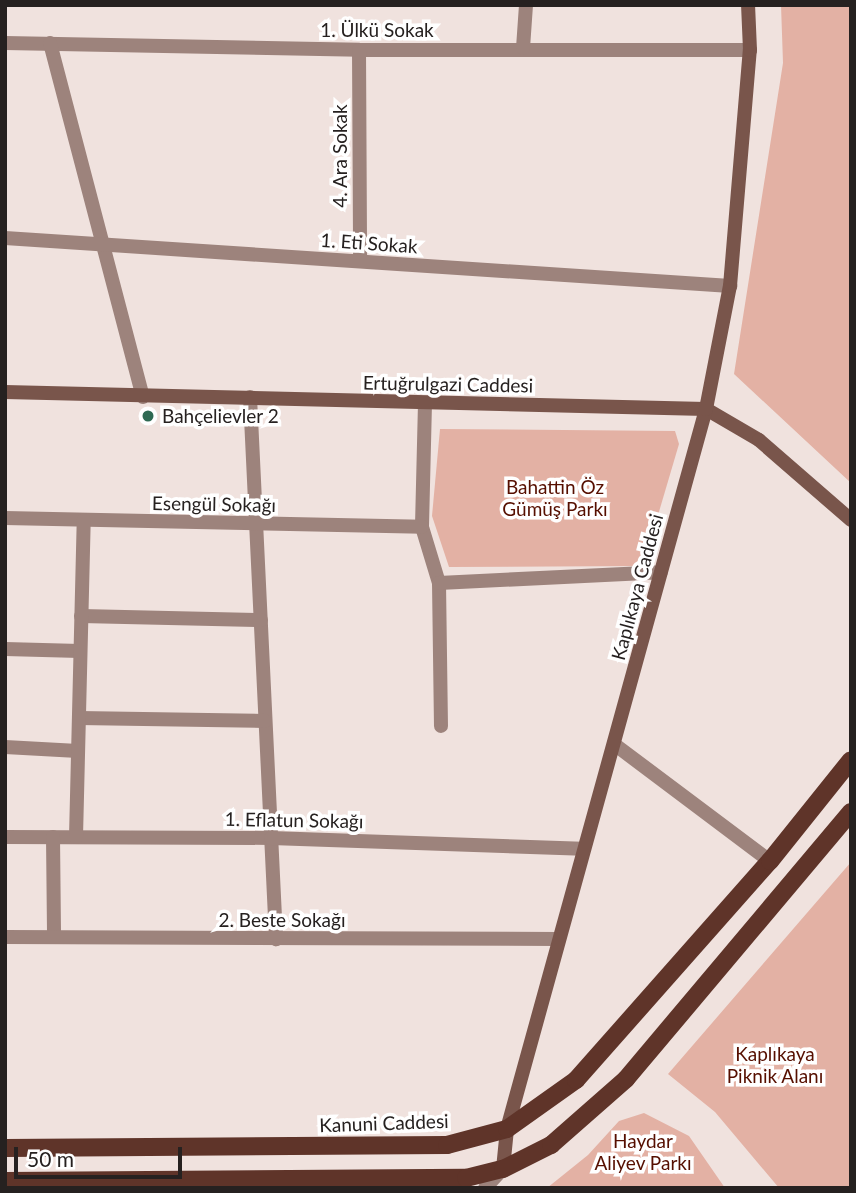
<!DOCTYPE html>
<meta charset="utf-8">
<style>
body{margin:0}
#map{position:relative;width:856px;height:1193px;overflow:hidden;background:#f0e2de;font-family:Lato,sans-serif}
div>[style]{position:absolute}
.green>*{inset:0;background:#e3b1a4}
.minor>*{height:14px;margin:-7px;padding:0 7px;transform-origin:7px;border-radius:7px;background:#9d837c}
.secondary>*{height:14px;margin:-7px;padding:0 7px;transform-origin:7px;border-radius:7px;background:#79554b}
.primary>*{height:18px;margin:-9px;padding:0 9px;transform-origin:9px;border-radius:9px;background:#5f3429}
.dots>*{width:19px;height:19px;translate:-50% -50%;box-sizing:border-box;border:4px solid #fff;border-radius:50%}
span{translate:-50% -50%;white-space:nowrap;text-align:center;line-height:1.15;-webkit-text-stroke:7px #fff;paint-order:stroke}
.street-label{font-size:19px;color:#262120}
.poi-label{font-size:19px;color:#262120}
.left{translate:0 -50%;text-align:left}
.park-label{font-size:19px;color:#560f00}
.frame{position:absolute;inset:0;border:7px solid #262120;pointer-events:none}
.scale{position:absolute;left:14px;top:1147px;width:168px;height:32px;box-sizing:border-box;border:4px solid #262120;border-top:0;padding-left:9px;font-size:21px;line-height:24px;white-space:nowrap;color:#262120;-webkit-text-stroke:5px #fff;paint-order:stroke}
</style>
<div id="map">
<div class="green">
<div style="clip-path:polygon(781px 5px,851px 5px,851px 483px,734px 374px,783px 63px)"></div>
<div style="clip-path:polygon(440px 429px,675px 431px,679px 444px,643px 566px,449px 567px,432px 516px)"></div>
<div style="clip-path:polygon(851px 862px,851px 1188px,779px 1188px,715px 1112px,668px 1074px)"></div>
<div style="clip-path:polygon(644px 1113px,689px 1136px,725px 1188px,547px 1188px,588px 1155px,619px 1121px)"></div>
</div>
<div class="minor">
<div style="left:5px;top:43px;width:354px;rotate:1.1deg"></div>
<div style="left:359px;top:50px;width:391px"></div>
<div style="left:50px;top:43px;width:366px;rotate:75.3deg"></div>
<div style="left:523px;top:48px;width:43px;rotate:-86deg"></div>
<div style="left:359px;top:50px;width:211px;rotate:89.7deg"></div>
<div style="left:5px;top:238px;width:727px;rotate:3.79deg"></div>
<div style="left:250px;top:397px;width:543px;rotate:87.25deg"></div>
<div style="left:425px;top:403px;width:124px;rotate:91.4deg"></div>
<div style="left:422px;top:527px;width:59px;rotate:73.1deg"></div>
<div style="left:439px;top:583px;width:143px;rotate:89.2deg"></div>
<div style="left:5px;top:518px;width:417px;rotate:1.2deg"></div>
<div style="left:439px;top:583px;width:222px;rotate:-2.8deg"></div>
<div style="left:81px;top:616px;width:180px;rotate:1.3deg"></div>
<div style="left:5px;top:649px;width:75px;rotate:1.5deg"></div>
<div style="left:79px;top:718px;width:186px;rotate:0.9deg"></div>
<div style="left:614px;top:744px;width:195px;rotate:36.9deg"></div>
<div style="left:5px;top:747px;width:73px;rotate:3.1deg"></div>
<div style="left:5px;top:837px;width:266px;rotate:0.2deg"></div>
<div style="left:271px;top:838px;width:311px;rotate:2deg"></div>
<div style="left:53px;top:837px;width:100px;rotate:89.4deg"></div>
<div style="left:76px;top:837px;width:317px;rotate:-88.6deg"></div>
<div style="left:5px;top:937px;width:554px;rotate:0.21deg"></div>
<div style="left:485px;top:1188px;width:26px;rotate:-47deg"></div>
</div>
<div class="secondary">
<div style="left:5px;top:392px;width:701px;rotate:1.39deg"></div>
<div style="left:706px;top:409px;width:61px;rotate:30.3deg"></div>
<div style="left:759px;top:440px;width:122px;rotate:41deg"></div>
<div style="left:503px;top:1169px;width:40px;rotate:-84.3deg"></div>
<div style="left:507px;top:1129px;width:747px;rotate:-74.55deg"></div>
<div style="left:706px;top:409px;width:125px;rotate:-79deg"></div>
<div style="left:730px;top:286px;width:237px;rotate:-85.2deg"></div>
<div style="left:750px;top:50px;width:45px;rotate:-92.5deg"></div>
</div>
<div class="primary">
<div style="left:5px;top:1148px;width:442px;rotate:-0.4deg"></div>
<div style="left:447px;top:1145px;width:62px;rotate:-14.9deg"></div>
<div style="left:507px;top:1129px;width:85px;rotate:-35.4deg"></div>
<div style="left:576px;top:1080px;width:293px;rotate:-48.5deg"></div>
<div style="left:770px;top:861px;width:129px;rotate:-51.3deg"></div>
<div style="left:5px;top:1181px;width:461px;rotate:-0.4deg"></div>
<div style="left:466px;top:1178px;width:38px;rotate:-14deg"></div>
<div style="left:503px;top:1169px;width:54px;rotate:-26.6deg"></div>
<div style="left:551px;top:1145px;width:100px;rotate:-41.3deg"></div>
<div style="left:626px;top:1079px;width:349px;rotate:-49.9deg"></div>
</div>
<div class="dots">
<div style="left:148px;top:416px;background:#2e6952"></div>
</div>
<div class="street-label">
<span style="left:377px;top:30px">1. Ülkü Sokak</span>
<span style="left:340px;top:156px;rotate:-90deg">4. Ara Sokak</span>
<span style="left:369px;top:243px;rotate:4deg">1. Eti Sokak</span>
<span style="left:448px;top:384px;rotate:1deg">Ertuğrulgazi Caddesi</span>
<span style="left:214px;top:504px;rotate:1deg">Esengül Sokağı</span>
<span style="left:637px;top:587px;rotate:-75deg">Kaplıkaya Caddesi</span>
<span style="left:294px;top:820px;rotate:1deg">1. Eflatun Sokağı</span>
<span style="left:282px;top:920px">2. Beste Sokağı</span>
<span style="left:384px;top:1123px;rotate:-2deg">Kanuni Caddesi</span>
</div>
<div class="poi-label">
<span class="left" style="left:162px;top:416px">Bahçelievler 2</span>
</div>
<div class="park-label">
<span style="left:555px;top:498px">Bahattin Öz<br>Gümüş Parkı</span>
<span style="left:775px;top:1065px">Kaplıkaya<br>Piknik Alanı</span>
<span style="left:643px;top:1152px">Haydar<br>Aliyev Parkı</span>
</div>
<div class="frame"></div>
<div class="scale">50 m</div>
</div>
